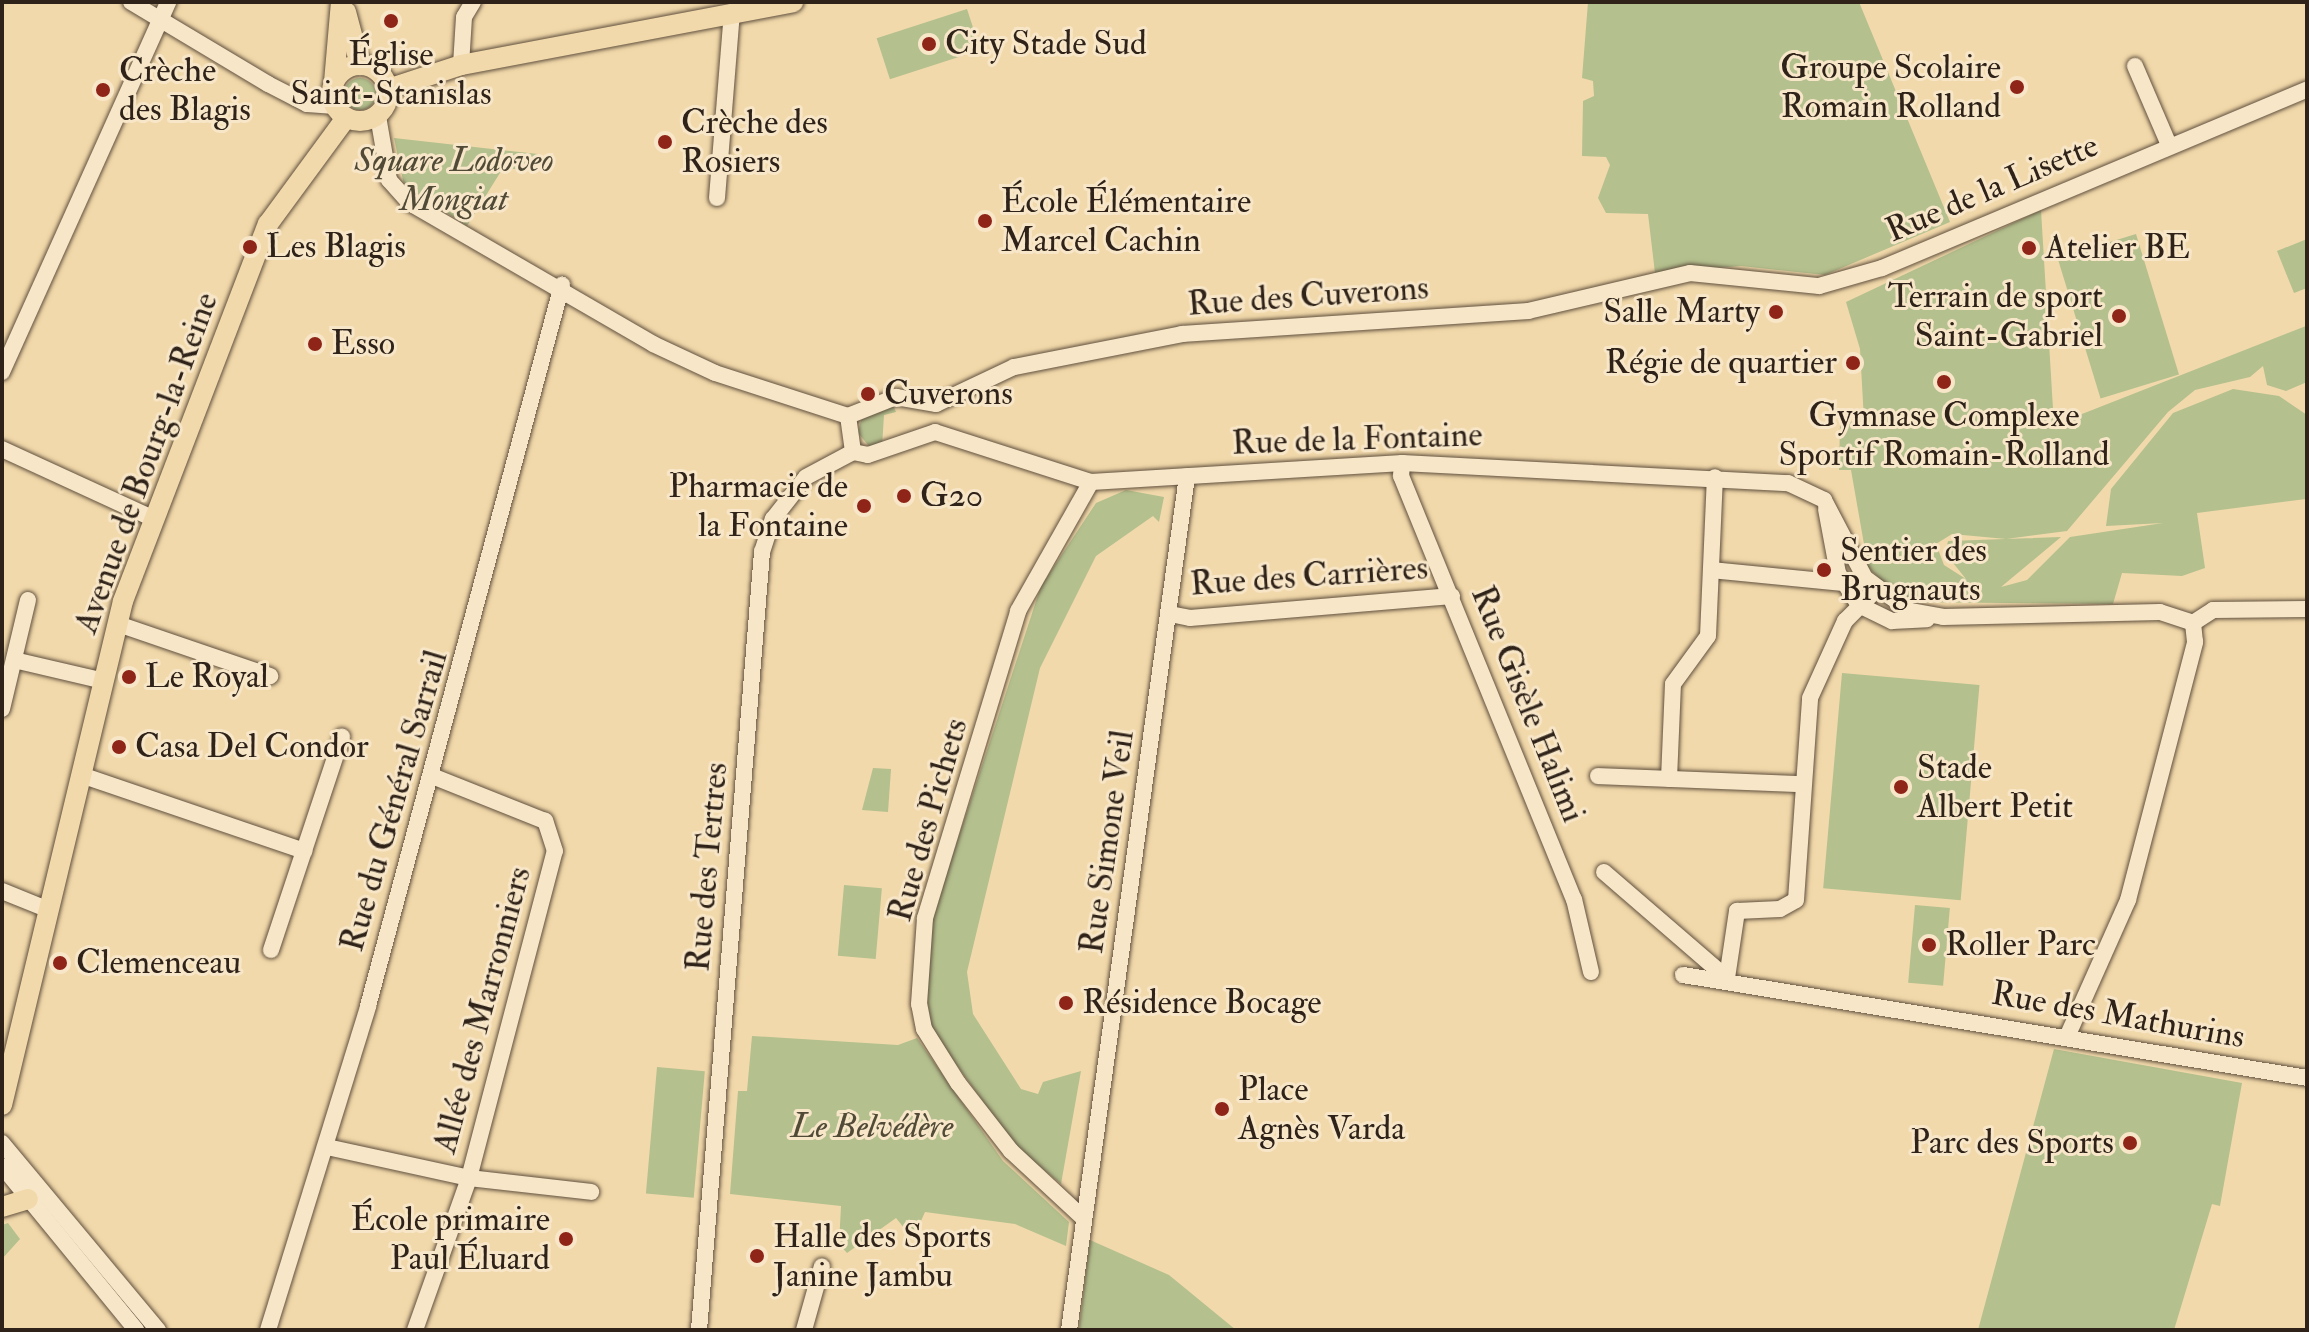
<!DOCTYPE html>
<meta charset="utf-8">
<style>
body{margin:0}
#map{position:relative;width:2309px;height:1332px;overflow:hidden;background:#f2d9ab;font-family:"IM FELL Double Pica",serif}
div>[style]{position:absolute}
.green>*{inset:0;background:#b4c08e;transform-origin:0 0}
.round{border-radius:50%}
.roads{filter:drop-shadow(0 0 2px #60503e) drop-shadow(0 0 2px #60503e)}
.minor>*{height:16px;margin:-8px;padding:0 8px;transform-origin:8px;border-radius:8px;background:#f7e6c8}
.major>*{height:20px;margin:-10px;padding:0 10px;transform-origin:10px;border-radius:10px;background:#f2d9ab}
.major>.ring{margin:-10px;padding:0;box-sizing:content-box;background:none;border:20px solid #f2d9ab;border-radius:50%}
.dots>*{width:22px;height:22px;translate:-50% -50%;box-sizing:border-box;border:4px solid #f7e6c8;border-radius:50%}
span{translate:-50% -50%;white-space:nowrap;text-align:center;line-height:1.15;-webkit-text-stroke:6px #f7e6c8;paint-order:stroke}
.poi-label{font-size:34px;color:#2f2319}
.left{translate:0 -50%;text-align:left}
.right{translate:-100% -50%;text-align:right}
.park-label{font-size:34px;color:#504a36;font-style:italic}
.street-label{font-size:34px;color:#2f2319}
.frame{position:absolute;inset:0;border:4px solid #2f2319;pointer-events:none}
</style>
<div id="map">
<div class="green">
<div style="clip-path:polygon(1588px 2px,1859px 2px,1950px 222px,1825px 275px,1741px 266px,1655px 273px,1648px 214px,1606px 213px,1598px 198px,1610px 165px,1606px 157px,1582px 156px,1583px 101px,1594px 96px,1593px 81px,1582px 78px)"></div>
<div style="left:967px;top:9px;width:43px;height:95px;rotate:72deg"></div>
<div class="round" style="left:344px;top:78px;width:32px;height:32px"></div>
<div style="clip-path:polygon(394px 138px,538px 154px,536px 171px,503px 168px,467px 226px,404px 185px)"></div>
<div style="clip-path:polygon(2041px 210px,2054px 425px,2306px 326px,2307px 382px,2286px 391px,2267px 385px,2263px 366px,2250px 377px,2195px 390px,2168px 412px,2067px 531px,2006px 539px,1952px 534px,1936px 544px,1944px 565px,1966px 579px,1945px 553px,1948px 541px,2061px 537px,2001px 587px,2027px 580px,2070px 537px,2163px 523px,2106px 526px,2111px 489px,2173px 413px,2233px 389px,2279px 396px,2307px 415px,2306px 499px,2197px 513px,2205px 568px,2182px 576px,2122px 573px,2113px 604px,1903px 602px,1868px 567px,1851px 470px,1839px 470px,1840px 423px,1864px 420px,1860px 349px,1846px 302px)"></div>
<div style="left:2136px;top:234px;width:147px;height:82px;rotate:73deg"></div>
<div style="clip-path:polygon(2307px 239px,2307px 288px,2294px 293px,2277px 251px)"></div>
<div style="clip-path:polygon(893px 405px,896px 412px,884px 415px,882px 447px,869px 446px,858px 433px,862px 416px)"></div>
<div style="clip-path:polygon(1126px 490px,1164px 497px,1159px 522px,1153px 516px,1096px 556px,1040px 668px,967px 972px,973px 1014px,1021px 1089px,1038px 1094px,1043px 1082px,1081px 1071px,1061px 1184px,1016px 1147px,932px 1031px,926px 991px,932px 918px,1041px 586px,1096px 503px)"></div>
<div style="left:1842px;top:673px;width:138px;height:216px;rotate:5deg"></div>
<div style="clip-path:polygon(873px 768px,891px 769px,888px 812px,862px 810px)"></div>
<div style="left:844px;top:885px;width:38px;height:71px;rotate:5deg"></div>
<div style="left:1915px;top:905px;width:35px;height:78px;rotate:5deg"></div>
<div style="clip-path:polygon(752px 1036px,898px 1045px,917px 1038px,1003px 1161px,1069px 1222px,1066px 1246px,1015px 1224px,925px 1212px,913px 1239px,896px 1218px,847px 1253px,839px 1244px,841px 1206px,730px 1194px,738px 1091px,747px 1091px)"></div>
<div style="clip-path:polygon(2054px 1049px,2242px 1083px,2220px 1206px,2212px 1204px,2174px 1330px,1978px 1330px)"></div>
<div style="left:657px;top:1067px;width:48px;height:127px;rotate:5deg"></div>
<div style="clip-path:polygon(8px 1223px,20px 1239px,2px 1259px,2px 1225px)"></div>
<div style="clip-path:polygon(1090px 1240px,1169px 1275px,1236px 1330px,1079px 1330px)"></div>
</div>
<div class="roads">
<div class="minor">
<div style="left:131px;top:2px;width:160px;rotate:30.9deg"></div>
<div style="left:268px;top:84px;width:44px;rotate:27.1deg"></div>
<div style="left:307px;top:104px;width:28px;rotate:4deg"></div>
<div style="left:461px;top:65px;width:48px;rotate:-86.4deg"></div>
<div style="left:464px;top:17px;width:17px;rotate:-59deg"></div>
<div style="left:2135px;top:66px;width:86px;rotate:66.7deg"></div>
<div style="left:378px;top:116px;width:65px;rotate:80.2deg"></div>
<div style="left:389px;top:180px;width:31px;rotate:48deg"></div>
<div style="left:410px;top:203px;width:281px;rotate:30.1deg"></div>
<div style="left:653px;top:344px;width:68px;rotate:25.1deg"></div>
<div style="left:715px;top:373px;width:140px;rotate:17.9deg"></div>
<div style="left:717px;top:198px;width:186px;rotate:-85.4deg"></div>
<div style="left:2px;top:372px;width:406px;rotate:-65.8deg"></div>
<div style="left:936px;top:404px;width:86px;rotate:-25.4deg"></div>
<div style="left:1014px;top:367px;width:171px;rotate:-11.1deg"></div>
<div style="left:1182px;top:334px;width:347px;rotate:-3.8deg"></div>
<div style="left:1528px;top:311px;width:166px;rotate:-13.2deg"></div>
<div style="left:1690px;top:273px;width:130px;rotate:5.8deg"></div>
<div style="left:1819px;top:286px;width:66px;rotate:-15.9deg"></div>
<div style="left:1882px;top:268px;width:461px;rotate:-22.8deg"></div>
<div style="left:848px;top:416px;width:36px;rotate:82deg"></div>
<div style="left:853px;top:452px;width:15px;rotate:11deg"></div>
<div style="left:868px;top:455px;width:71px;rotate:-18.9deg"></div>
<div style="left:848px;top:416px;width:52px;rotate:-21.6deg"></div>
<div style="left:896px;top:397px;width:41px;rotate:9.9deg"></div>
<div style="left:935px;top:432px;width:164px;rotate:17.8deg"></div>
<div style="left:1091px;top:482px;width:312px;rotate:-3.5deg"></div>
<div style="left:1402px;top:463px;width:387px;rotate:3deg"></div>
<div style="left:1788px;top:483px;width:40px;rotate:25deg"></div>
<div style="left:1824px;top:500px;width:88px;rotate:62.3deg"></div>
<div style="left:1865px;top:578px;width:56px;rotate:36.3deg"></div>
<div style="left:1910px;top:611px;width:34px;rotate:10deg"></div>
<div style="left:1943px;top:617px;width:217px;rotate:-1.3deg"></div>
<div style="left:2160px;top:612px;width:35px;rotate:18deg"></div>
<div style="left:2px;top:449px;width:167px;rotate:24.7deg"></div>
<div style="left:1402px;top:463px;width:13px;rotate:94deg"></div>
<div style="left:1401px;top:476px;width:457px;rotate:67.8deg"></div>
<div style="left:1574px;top:899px;width:75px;rotate:76.9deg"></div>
<div style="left:1826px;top:509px;width:65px;rotate:79.4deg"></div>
<div style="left:1838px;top:573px;width:38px;rotate:57deg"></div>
<div style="left:1859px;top:605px;width:37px;rotate:26deg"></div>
<div style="left:1892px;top:621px;width:35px;rotate:-3deg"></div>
<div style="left:1711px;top:570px;width:133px;rotate:5.6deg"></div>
<div style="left:1170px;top:614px;width:20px;rotate:11deg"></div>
<div style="left:1190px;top:618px;width:263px;rotate:-4.8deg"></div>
<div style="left:2193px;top:623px;width:24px;rotate:-33deg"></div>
<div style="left:2213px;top:610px;width:94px;rotate:-0.6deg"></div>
<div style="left:118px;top:624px;width:161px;rotate:18.9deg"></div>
<div style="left:14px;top:660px;width:92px;rotate:13.1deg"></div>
<div style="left:2px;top:709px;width:112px;rotate:-76.6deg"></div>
<div style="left:81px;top:775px;width:236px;rotate:18.8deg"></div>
<div style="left:1598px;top:776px;width:203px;rotate:2.3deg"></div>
<div style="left:1669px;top:779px;width:95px;rotate:-87.6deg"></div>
<div style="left:1673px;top:684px;width:59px;rotate:-53.9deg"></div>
<div style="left:1708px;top:636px;width:159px;rotate:-87.5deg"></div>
<div style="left:1604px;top:872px;width:162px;rotate:40.8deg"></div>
<div style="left:1727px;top:978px;width:68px;rotate:-81.5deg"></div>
<div style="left:1737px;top:911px;width:43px;rotate:-2.7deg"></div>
<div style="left:1780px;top:909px;width:18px;rotate:-29deg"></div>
<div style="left:1796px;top:900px;width:202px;rotate:-86deg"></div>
<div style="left:1810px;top:698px;width:85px;rotate:-65.6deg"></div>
<div style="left:1845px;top:621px;width:44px;rotate:-45deg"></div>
<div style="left:2px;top:891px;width:51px;rotate:22deg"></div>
<div style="left:271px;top:950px;width:225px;rotate:-71.6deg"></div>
<div style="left:1683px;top:975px;width:632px;rotate:9.37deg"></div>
<div style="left:2067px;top:1037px;width:150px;rotate:-66deg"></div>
<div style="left:2128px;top:900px;width:267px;rotate:-75.4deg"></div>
<div style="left:2195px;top:642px;width:19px;rotate:-96deg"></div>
<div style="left:2px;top:1143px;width:244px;rotate:50.2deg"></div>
<div style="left:327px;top:1147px;width:145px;rotate:12.3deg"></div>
<div style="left:469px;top:1178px;width:123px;rotate:6.5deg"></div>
<div style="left:2px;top:1166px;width:212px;rotate:50.7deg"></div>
<div style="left:1081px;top:1216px;width:96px;rotate:-137.1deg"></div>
<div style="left:1011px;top:1151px;width:86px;rotate:-127.9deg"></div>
<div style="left:958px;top:1083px;width:64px;rotate:-122.2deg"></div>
<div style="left:924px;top:1029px;width:25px;rotate:-101deg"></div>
<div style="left:919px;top:1004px;width:86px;rotate:-86deg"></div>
<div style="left:925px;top:918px;width:321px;rotate:-73.1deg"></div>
<div style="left:1018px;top:611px;width:148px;rotate:-60.5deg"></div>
<div style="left:268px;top:1330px;width:339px;rotate:-72.8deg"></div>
<div style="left:368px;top:1006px;width:747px;rotate:-74.94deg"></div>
<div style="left:415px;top:1330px;width:161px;rotate:-70.4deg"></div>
<div style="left:469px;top:1178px;width:338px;rotate:-75.3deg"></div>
<div style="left:555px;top:851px;width:32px;rotate:-108deg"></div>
<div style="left:545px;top:821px;width:122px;rotate:-158.3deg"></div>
<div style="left:699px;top:1330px;width:781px;rotate:-85.37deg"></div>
<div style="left:762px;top:552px;width:35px;rotate:-72deg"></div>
<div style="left:773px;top:519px;width:53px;rotate:-51.8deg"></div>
<div style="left:806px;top:477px;width:53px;rotate:-28deg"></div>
<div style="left:804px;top:1330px;width:66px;rotate:-74.3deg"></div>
<div style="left:1069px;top:1330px;width:862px;rotate:-82.13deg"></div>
</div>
<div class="major">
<div style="left:346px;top:12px;width:55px;rotate:75.2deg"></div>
<div class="ring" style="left:332px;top:65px;width:36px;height:36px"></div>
<div style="left:334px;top:82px;width:80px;rotate:-85deg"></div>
<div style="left:388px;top:89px;width:77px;rotate:-18.2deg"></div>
<div style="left:461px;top:65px;width:338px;rotate:-10.7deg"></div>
<div style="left:2px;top:1105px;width:518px;rotate:-76.5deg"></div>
<div style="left:123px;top:601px;width:404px;rotate:-69deg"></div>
<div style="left:268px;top:224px;width:132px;rotate:-53.7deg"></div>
<div style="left:2px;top:1207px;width:27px;rotate:-17deg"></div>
</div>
</div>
<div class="dots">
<div style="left:391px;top:21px;background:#8f2418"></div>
<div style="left:929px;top:44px;background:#8f2418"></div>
<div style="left:2017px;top:87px;background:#8f2418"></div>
<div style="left:103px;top:90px;background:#8f2418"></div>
<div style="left:665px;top:142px;background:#8f2418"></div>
<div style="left:985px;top:221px;background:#8f2418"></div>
<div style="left:250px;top:247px;background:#8f2418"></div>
<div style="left:2029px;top:248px;background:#8f2418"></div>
<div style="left:1776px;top:312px;background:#8f2418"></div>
<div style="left:2119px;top:316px;background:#8f2418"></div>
<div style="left:315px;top:344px;background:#8f2418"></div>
<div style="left:1853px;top:363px;background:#8f2418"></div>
<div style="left:1944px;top:382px;background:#8f2418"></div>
<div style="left:868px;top:394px;background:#8f2418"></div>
<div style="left:904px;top:496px;background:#8f2418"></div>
<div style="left:864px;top:506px;background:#8f2418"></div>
<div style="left:1824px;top:570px;background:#8f2418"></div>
<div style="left:129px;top:677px;background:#8f2418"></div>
<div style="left:119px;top:747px;background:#8f2418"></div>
<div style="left:1901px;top:787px;background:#8f2418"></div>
<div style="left:1929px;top:945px;background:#8f2418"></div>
<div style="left:60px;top:963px;background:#8f2418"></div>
<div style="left:1066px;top:1003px;background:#8f2418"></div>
<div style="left:1222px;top:1109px;background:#8f2418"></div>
<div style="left:2130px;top:1143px;background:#8f2418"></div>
<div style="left:566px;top:1239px;background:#8f2418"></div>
<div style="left:757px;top:1256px;background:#8f2418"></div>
</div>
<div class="poi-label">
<span class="left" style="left:945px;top:44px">City Stade Sud</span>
<span style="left:391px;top:74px">Église<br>Saint-Stanislas</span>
<span class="right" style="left:2001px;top:87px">Groupe Scolaire<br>Romain Rolland</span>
<span class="left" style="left:119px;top:90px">Crèche<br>des Blagis</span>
<span class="left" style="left:681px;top:142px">Crèche des<br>Rosiers</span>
<span class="left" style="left:1001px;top:221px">École Élémentaire<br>Marcel Cachin</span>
<span class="left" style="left:266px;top:247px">Les Blagis</span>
<span class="left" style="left:2045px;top:248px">Atelier BE</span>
<span class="right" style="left:2103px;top:316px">Terrain de sport<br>Saint-Gabriel</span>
<span class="right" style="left:1760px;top:312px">Salle Marty</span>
<span class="left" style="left:331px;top:344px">Esso</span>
<span class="right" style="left:1837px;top:363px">Régie de quartier</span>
<span class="left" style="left:884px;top:394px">Cuverons</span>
<span style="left:1944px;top:435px">Gymnase Complexe<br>Sportif Romain-Rolland</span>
<span class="right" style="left:848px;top:506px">Pharmacie de<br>la Fontaine</span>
<span class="left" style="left:920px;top:496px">G20</span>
<span class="left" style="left:1840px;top:570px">Sentier des<br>Brugnauts</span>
<span class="left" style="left:145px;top:677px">Le Royal</span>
<span class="left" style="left:135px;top:747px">Casa Del Condor</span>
<span class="left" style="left:1917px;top:787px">Stade<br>Albert Petit</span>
<span class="left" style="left:1945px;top:945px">Roller Parc</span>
<span class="left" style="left:76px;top:963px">Clemenceau</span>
<span class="left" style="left:1082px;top:1003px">Résidence Bocage</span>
<span class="left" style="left:1238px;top:1109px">Place<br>Agnès Varda</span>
<span class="right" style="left:2114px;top:1143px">Parc des Sports</span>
<span class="right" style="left:550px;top:1239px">École primaire<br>Paul Éluard</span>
<span class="left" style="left:773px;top:1256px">Halle des Sports<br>Janine Jambu</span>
</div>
<div class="park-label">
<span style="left:454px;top:180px">Square Lodoveo<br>Mongiat</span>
<span style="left:872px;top:1127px">Le Belvédère</span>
</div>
<div class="street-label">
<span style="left:1992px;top:188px;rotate:-23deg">Rue de la Lisette</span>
<span style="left:1308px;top:296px;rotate:-4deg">Rue des Cuverons</span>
<span style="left:1357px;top:439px;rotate:-2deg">Rue de la Fontaine</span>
<span style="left:146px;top:463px;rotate:-70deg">Avenue de Bourg-la-Reine</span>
<span style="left:1309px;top:576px;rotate:-4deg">Rue des Carrières</span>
<span style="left:1528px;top:704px;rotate:68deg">Rue Gisèle Halimi</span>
<span style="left:394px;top:801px;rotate:-74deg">Rue du Général Sarrail</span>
<span style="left:928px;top:820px;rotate:-74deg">Rue des Pichets</span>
<span style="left:1107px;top:842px;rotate:-82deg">Rue Simone Veil</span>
<span style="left:707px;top:867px;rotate:-85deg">Rue des Tertres</span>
<span style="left:482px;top:1010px;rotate:-75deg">Allée des Marronniers</span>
<span style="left:2118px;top:1015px;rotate:10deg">Rue des Mathurins</span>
</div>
<div class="frame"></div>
</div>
